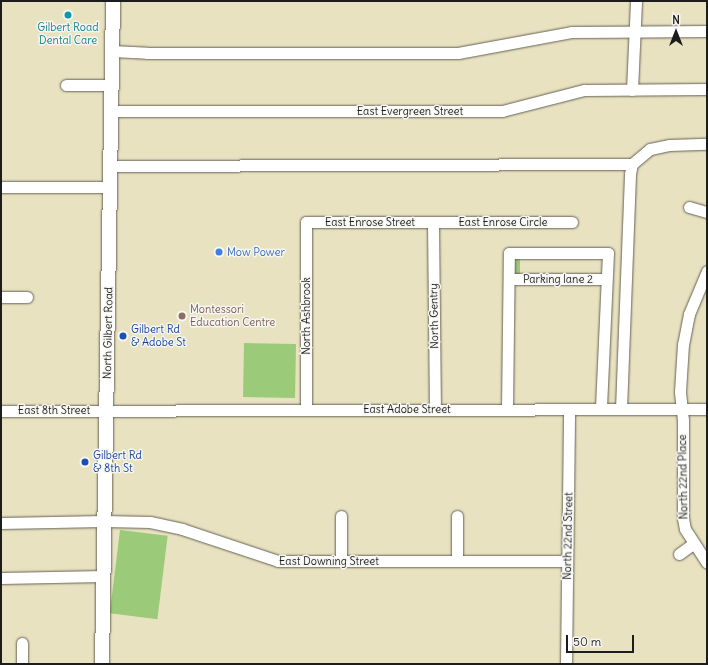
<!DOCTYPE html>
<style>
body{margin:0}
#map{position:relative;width:708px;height:665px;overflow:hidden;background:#e9e2c0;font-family:Delius,sans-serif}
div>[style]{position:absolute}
.green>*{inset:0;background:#9bca78;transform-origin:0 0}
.roads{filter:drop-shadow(0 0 1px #646155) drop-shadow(0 0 1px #646155)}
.minor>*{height:11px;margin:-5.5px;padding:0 5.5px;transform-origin:5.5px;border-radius:5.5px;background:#fff}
.major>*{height:14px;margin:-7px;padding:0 7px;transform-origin:7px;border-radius:7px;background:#fff}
.dots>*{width:11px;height:11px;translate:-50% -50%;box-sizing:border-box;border:2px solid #f6f6f2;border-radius:50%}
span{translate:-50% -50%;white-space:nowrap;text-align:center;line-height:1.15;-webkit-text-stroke:3px #f6f6f2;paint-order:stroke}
.culture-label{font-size:11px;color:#0d838f}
.street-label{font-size:11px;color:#1c1c1c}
.shop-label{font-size:11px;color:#366cbe}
.left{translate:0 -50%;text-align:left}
.education-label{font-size:11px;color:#785e54}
.transit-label{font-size:11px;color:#164399}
.frame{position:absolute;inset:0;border:2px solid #1c1c1c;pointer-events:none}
.north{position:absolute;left:656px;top:12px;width:40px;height:40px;-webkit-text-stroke:3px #f6f6f2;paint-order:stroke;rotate:0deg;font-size:11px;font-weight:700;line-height:16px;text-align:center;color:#1c1c1c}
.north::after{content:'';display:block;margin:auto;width:14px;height:18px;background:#1c1c1c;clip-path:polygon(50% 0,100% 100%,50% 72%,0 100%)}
.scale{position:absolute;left:566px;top:635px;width:68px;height:18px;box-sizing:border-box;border:2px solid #1c1c1c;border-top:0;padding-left:5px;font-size:12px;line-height:14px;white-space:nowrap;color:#1c1c1c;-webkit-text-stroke:3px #f6f6f2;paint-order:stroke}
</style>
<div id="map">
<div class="green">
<div style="left:515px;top:257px;width:5px;height:17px"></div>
<div style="left:244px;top:343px;width:52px;height:54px;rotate:1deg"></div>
<div style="left:120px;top:530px;width:48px;height:84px;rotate:7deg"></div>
</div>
<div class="roads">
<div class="minor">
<div style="left:112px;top:51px;width:35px;rotate:3deg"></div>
<div style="left:147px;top:53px;width:311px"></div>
<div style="left:458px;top:53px;width:115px;rotate:-10.5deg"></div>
<div style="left:571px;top:32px;width:136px;rotate:-0.4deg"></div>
<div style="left:66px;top:85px;width:46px"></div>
<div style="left:632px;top:90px;width:89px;rotate:-87.4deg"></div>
<div style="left:112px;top:111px;width:390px"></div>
<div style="left:502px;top:111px;width:85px;rotate:-14.4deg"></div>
<div style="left:584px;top:90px;width:123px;rotate:-0.5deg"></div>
<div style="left:111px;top:166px;width:521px;rotate:-0.22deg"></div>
<div style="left:1px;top:187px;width:109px"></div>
<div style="left:689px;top:207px;width:19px;rotate:16deg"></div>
<div style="left:433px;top:222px;width:187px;rotate:89.4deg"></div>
<div style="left:707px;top:271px;width:47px;rotate:112.7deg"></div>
<div style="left:689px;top:314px;width:31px;rotate:101deg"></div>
<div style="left:683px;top:344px;width:48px;rotate:93.6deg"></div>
<div style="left:680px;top:392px;width:28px;rotate:84deg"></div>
<div style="left:683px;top:420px;width:98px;rotate:90deg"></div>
<div style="left:683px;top:518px;width:11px;rotate:80deg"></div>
<div style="left:685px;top:529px;width:40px;rotate:57.1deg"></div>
<div style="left:509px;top:279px;width:97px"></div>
<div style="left:1px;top:297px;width:26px"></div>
<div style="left:507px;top:408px;width:155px;rotate:-89.3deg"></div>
<div style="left:509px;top:253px;width:99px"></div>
<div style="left:608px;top:253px;width:156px;rotate:92.6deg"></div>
<div style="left:306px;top:409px;width:187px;rotate:-90deg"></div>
<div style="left:306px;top:222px;width:266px"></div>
<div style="left:621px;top:409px;width:235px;rotate:-87.8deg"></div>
<div style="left:630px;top:174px;width:10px;rotate:-79deg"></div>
<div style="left:632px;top:164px;width:23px;rotate:-40deg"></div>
<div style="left:650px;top:149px;width:19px;rotate:-12deg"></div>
<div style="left:669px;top:145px;width:38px;rotate:-2deg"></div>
<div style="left:1px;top:411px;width:706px;rotate:-0.16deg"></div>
<div style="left:341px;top:516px;width:45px;rotate:90deg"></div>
<div style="left:457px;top:516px;width:45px;rotate:90deg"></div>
<div style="left:1px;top:523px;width:103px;rotate:-1.1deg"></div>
<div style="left:104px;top:521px;width:46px;rotate:1.2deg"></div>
<div style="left:150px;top:522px;width:33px;rotate:12deg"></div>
<div style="left:182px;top:529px;width:101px;rotate:18.4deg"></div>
<div style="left:278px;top:561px;width:289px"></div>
<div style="left:679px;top:554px;width:17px;rotate:-36deg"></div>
<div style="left:1px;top:578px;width:103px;rotate:-1.1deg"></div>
<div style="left:22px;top:643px;width:21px;rotate:90deg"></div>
<div style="left:566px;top:664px;width:255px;rotate:-89.3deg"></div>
</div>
<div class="major">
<div style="left:102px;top:664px;width:663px;rotate:-89.05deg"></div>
</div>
</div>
<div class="dots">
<div style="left:68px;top:15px;background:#0f9aa8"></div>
<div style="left:219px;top:252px;background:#3f7fe0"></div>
<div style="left:182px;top:316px;background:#8d6e63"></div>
<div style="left:123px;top:336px;background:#1a4fb4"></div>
<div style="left:85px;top:462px;background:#1a4fb4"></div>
</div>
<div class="culture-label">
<span style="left:68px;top:34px">Gilbert Road<br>Dental Care</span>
</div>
<div class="street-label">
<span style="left:410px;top:111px">East Evergreen Street</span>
<span style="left:370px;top:222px">East Enrose Street</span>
<span style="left:503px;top:222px">East Enrose Circle</span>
<span style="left:558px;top:279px">Parking lane 2</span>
<span style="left:306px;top:316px;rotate:-90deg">North Ashbrook</span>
<span style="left:434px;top:316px;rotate:-91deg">North Gentry</span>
<span style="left:108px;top:333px;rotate:-89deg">North Gilbert Road</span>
<span style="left:407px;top:409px">East Adobe Street</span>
<span style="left:54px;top:410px">East 8th Street</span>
<span style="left:683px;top:477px;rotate:-91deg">North 22nd Place</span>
<span style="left:568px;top:536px;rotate:-89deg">North 22nd Street</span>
<span style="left:329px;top:561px">East Downing Street</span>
</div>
<div class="shop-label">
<span class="left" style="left:227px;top:252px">Mow Power</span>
</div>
<div class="education-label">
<span class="left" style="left:190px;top:316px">Montessori<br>Education Centre</span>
</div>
<div class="transit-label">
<span class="left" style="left:131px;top:336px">Gilbert Rd<br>&amp; Adobe St</span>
<span class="left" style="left:93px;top:462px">Gilbert Rd<br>&amp; 8th St</span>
</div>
<div class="frame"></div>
<div class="north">N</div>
<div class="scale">50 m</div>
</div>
